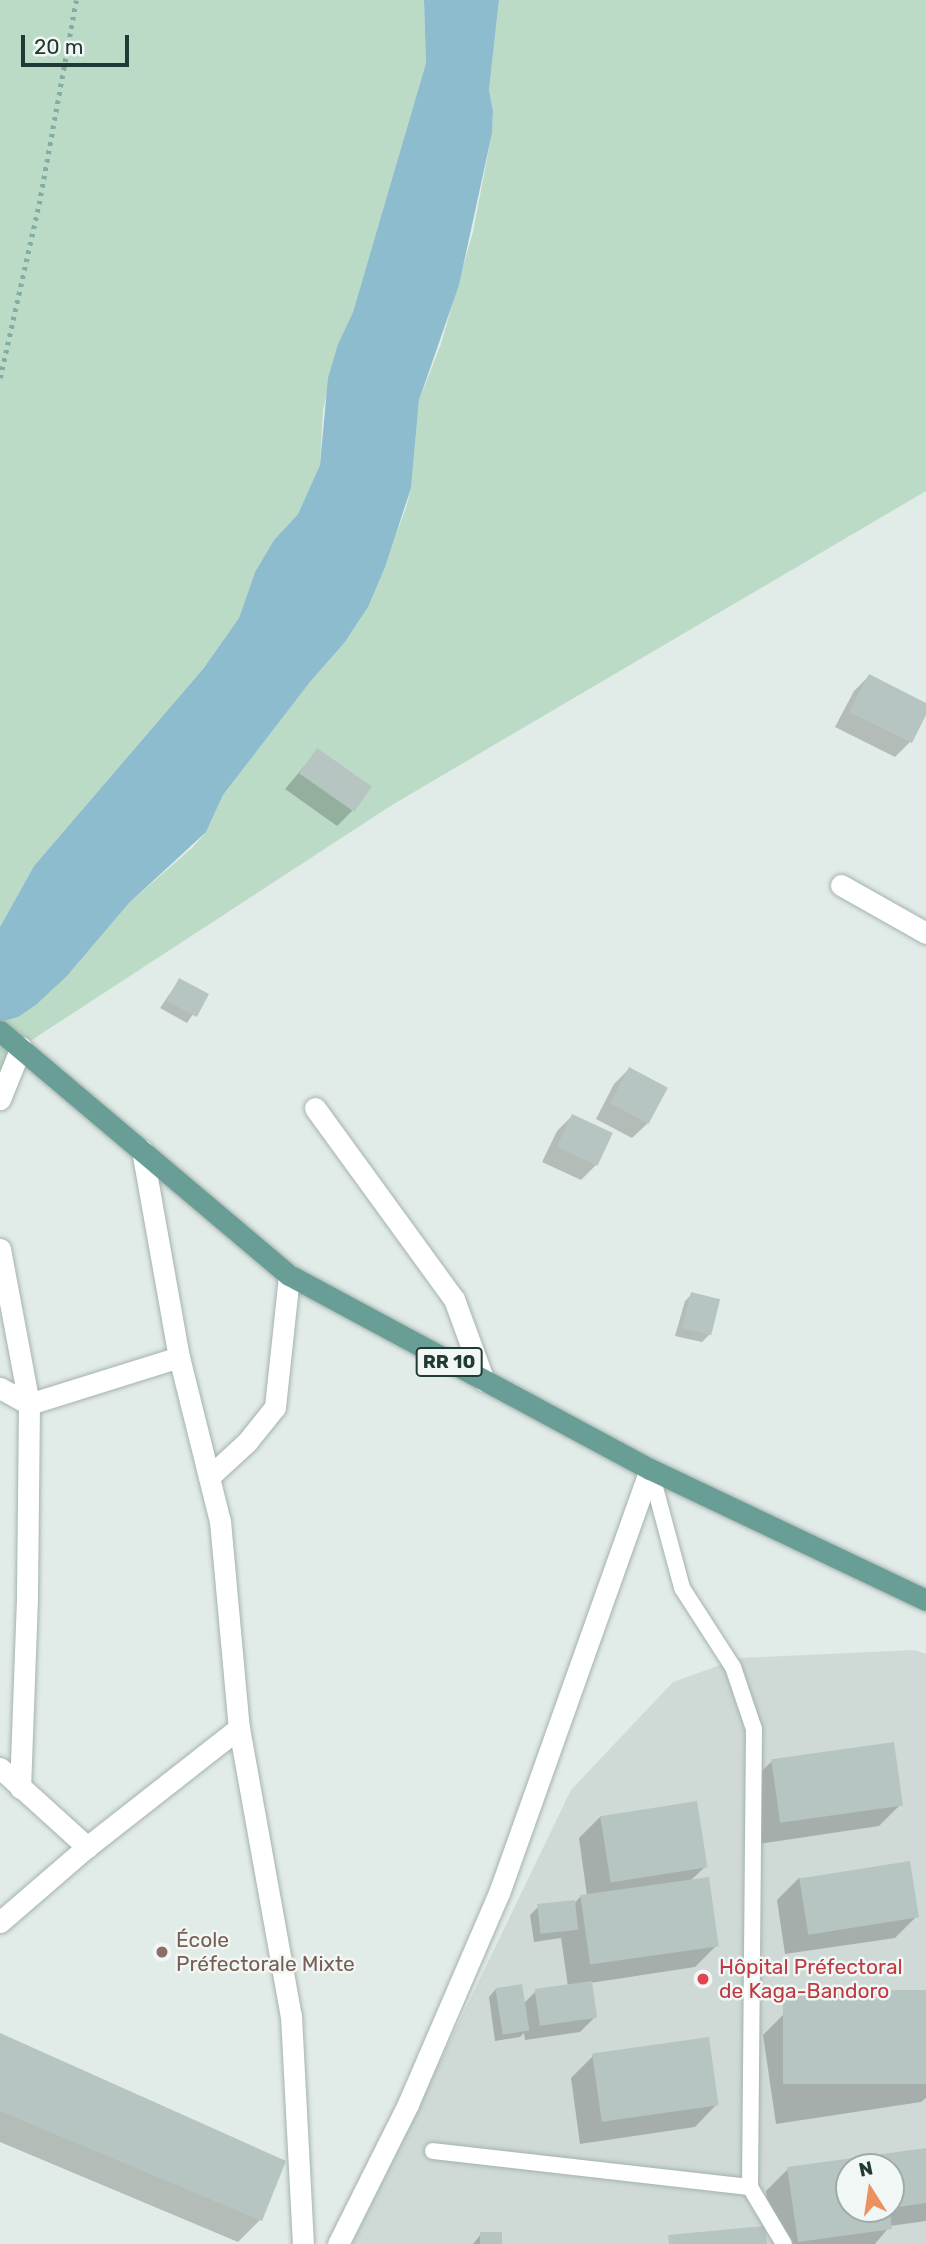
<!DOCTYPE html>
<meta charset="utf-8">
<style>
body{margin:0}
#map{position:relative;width:926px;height:2244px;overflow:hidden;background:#e1ebe7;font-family:Rubik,sans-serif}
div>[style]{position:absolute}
.built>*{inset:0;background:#cfdad6}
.green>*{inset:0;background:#bbdbc7}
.water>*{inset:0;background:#8cbccd}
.shadow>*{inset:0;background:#0003}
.building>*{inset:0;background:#b6c5c1;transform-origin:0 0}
.path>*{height:4.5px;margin-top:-2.25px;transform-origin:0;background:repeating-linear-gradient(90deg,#83aca4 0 3.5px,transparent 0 8.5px)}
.roads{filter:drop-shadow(0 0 2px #a4b2ae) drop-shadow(0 0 2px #a4b2ae)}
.lane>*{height:16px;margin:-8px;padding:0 8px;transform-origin:8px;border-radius:8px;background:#fff}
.street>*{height:21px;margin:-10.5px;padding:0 10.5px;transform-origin:10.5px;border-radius:10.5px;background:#fff}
.primary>*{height:21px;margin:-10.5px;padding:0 10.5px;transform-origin:10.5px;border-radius:10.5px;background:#689e96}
.dots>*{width:19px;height:19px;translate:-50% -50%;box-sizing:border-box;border:4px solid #f1f7f5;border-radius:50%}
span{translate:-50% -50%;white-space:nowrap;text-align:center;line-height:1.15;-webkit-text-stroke:5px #f1f7f5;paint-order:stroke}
.shield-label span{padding:2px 5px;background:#f1f7f5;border:2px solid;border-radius:5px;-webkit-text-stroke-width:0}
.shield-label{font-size:19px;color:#223a36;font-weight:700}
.education-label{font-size:21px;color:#785e54}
.left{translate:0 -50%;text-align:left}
.health-label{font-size:21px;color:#be3a42}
.north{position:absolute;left:835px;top:2153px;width:70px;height:70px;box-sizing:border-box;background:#f1f7f5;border:2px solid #9eaba9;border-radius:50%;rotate:348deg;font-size:19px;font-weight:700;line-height:28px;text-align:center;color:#223a36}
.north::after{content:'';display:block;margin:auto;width:24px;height:32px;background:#ea9160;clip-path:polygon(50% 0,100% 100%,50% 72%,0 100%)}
.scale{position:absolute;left:21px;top:35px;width:108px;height:32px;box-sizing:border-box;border:4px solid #223a36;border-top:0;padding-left:9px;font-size:21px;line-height:24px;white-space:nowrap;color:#223a36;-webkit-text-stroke:5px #f1f7f5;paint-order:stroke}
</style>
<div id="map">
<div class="built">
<div style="clip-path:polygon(evenodd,915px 1650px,926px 1654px,926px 2244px,352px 2244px,571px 1790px,673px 1682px,740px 1658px,915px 1650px,849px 2167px,891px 2167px,891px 2209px,849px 2209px,849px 2167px)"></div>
</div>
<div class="green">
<div style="clip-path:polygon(0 0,424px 0,426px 63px,353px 312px,338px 344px,323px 410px,320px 465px,298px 514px,274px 540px,255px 572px,239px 618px,203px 669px,34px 866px,0 927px)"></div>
<div style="clip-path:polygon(499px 0,926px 0,926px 491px,392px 805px,18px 1049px,0 1077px,0 1022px,37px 1004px,67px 976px,129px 903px,192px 848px,206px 832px,223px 795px,310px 682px,345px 642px,368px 607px,406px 508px,411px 488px,419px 400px,441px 344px,473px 232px,492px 133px,493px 111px,489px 90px)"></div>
</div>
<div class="water">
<div style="clip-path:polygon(424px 0,499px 0,489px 90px,493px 111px,492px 133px,459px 285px,419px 400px,411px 488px,385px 567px,368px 607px,345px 642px,310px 682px,223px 795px,206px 832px,129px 903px,67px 976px,37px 1004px,18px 1017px,0 1022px,0 927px,34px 866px,203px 669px,239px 618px,255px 572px,274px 540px,298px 514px,320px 465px,328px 378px,338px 344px,353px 312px,426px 63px)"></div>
</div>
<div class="shadow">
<div style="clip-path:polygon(869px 676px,926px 704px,926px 711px,910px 742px,895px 757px,835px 727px,854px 691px)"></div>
<div style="clip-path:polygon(318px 750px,352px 811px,337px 826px,285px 789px)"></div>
<div style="clip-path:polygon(179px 980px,206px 995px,187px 1023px,160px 1008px)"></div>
<div style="clip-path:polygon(629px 1069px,648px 1123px,632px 1138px,596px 1119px,614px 1084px)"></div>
<div style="clip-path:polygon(572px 1116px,596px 1165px,581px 1180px,542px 1162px,557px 1131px)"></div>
<div style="clip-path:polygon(692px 1294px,709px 1335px,702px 1342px,675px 1336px,685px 1301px)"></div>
<div style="clip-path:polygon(772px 1761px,901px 1804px,879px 1826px,759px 1844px,750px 1783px)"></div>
<div style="clip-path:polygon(601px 1816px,705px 1867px,690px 1881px,717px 1945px,695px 1967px,590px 1983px,595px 2017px,580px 2032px,525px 2040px,524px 2033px,520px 2037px,495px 2041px,489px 1997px,496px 1989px,524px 2003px,536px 1991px,568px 1987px,561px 1938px,534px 1942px,530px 1915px,537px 1908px,573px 1905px,580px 1897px,587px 1896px,579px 1838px)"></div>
<div style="clip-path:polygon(799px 1878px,917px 1916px,895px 1938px,785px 1954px,777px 1900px)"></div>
<div style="clip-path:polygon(926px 1992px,926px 2098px,921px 2102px,776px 2124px,763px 2035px,786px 2012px)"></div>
<div style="clip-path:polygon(0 2035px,260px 2220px,238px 2242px,0 2142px)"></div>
<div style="clip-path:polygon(593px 2056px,717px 2104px,695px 2127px,580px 2144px,571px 2078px)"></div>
<div style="clip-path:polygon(evenodd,926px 2149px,926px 2221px,890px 2226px,875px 2244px,773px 2244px,766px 2191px,788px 2169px,926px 2149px,849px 2167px,891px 2167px,891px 2209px,849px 2209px,849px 2167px)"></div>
<div style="clip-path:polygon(481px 2234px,500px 2244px,473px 2244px)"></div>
</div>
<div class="building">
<div style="clip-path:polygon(869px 674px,926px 703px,926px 715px,912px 743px,849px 712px)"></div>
<div style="left:317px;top:748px;width:67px;height:31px;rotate:35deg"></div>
<div style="left:179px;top:978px;width:34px;height:26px;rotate:28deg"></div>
<div style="left:629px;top:1067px;width:44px;height:41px;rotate:28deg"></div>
<div style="left:572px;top:1114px;width:45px;height:36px;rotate:25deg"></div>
<div style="left:691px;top:1292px;width:30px;height:37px;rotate:14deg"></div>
<div style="left:894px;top:1742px;width:64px;height:124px;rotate:82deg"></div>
<div style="left:697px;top:1801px;width:67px;height:98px;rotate:81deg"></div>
<div style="left:910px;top:1861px;width:57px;height:112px;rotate:81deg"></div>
<div style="left:709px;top:1877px;width:70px;height:130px;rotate:82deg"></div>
<div style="left:575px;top:1900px;width:30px;height:38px;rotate:84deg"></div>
<div style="left:592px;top:1981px;width:37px;height:58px;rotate:82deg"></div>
<div style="left:522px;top:1984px;width:47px;height:27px;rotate:81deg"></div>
<div style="left:926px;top:1990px;width:94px;height:143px;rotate:90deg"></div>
<div style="clip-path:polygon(0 2033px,286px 2161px,262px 2221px,0 2111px)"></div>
<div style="left:709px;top:2037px;width:69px;height:118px;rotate:82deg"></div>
<div style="clip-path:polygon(926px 2148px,926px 2203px,891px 2208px,891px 2167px,849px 2167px,849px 2209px,890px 2209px,892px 2229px,798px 2242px,787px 2167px)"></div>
<div style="clip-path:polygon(765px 2226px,767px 2244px,669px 2244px,668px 2235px)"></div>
<div style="left:502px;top:2232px;width:12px;height:22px;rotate:90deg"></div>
</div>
<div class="path">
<div style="left:0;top:378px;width:178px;rotate:-77.4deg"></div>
<div style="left:39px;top:204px;width:207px;rotate:-79.7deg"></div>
</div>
<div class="roads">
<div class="lane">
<div style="left:650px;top:1469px;width:123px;rotate:74.9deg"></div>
<div style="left:682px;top:1588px;width:94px;rotate:57.2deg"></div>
<div style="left:733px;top:1667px;width:65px;rotate:71.3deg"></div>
<div style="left:754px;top:1729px;width:458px;rotate:90.5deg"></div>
<div style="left:433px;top:2151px;width:319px;rotate:6.5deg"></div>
<div style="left:750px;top:2187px;width:66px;rotate:59.2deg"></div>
</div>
<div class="street">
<div style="left:841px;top:885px;width:98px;rotate:29.5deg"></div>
<div style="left:0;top:1099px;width:56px;rotate:-68deg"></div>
<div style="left:315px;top:1108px;width:236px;rotate:54deg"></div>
<div style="left:454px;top:1299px;width:87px;rotate:69.9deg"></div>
<div style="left:142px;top:1150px;width:210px;rotate:79.9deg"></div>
<div style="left:179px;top:1357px;width:169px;rotate:76deg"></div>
<div style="left:220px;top:1521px;width:208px;rotate:84.8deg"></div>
<div style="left:239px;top:1728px;width:293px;rotate:79.8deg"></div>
<div style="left:291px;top:2016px;width:228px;rotate:87deg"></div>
<div style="left:0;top:1249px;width:158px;rotate:79.4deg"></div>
<div style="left:29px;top:1404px;width:194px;rotate:90.6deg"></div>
<div style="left:27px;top:1598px;width:190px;rotate:92.1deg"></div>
<div style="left:0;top:1388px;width:33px;rotate:29deg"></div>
<div style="left:29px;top:1404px;width:157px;rotate:-17.4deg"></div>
<div style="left:209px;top:1477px;width:52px;rotate:-42.6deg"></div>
<div style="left:247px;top:1442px;width:45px;rotate:-51.3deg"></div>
<div style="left:275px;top:1407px;width:133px;rotate:-83.9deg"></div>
<div style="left:0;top:1768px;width:118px;rotate:42.2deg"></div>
<div style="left:0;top:1922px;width:115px;rotate:-40.8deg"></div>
<div style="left:87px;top:1847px;width:193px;rotate:-38.1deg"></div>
<div style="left:338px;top:2244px;width:157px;rotate:-63.4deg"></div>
<div style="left:408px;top:2104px;width:230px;rotate:-66.7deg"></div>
<div style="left:499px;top:1893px;width:450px;rotate:-70.4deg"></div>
</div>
<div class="primary">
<div style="left:0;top:1031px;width:378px;rotate:40.2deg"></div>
<div style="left:289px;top:1275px;width:410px;rotate:28.3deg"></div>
<div style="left:650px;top:1469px;width:306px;rotate:25.4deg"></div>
</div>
</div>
<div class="dots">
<div style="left:162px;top:1952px;background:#8d6e63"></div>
<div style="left:703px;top:1979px;background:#e0444e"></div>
</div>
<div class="shield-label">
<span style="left:449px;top:1362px">RR 10</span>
</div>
<div class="education-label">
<span class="left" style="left:176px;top:1952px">École<br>Préfectorale Mixte</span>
</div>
<div class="health-label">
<span class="left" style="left:719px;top:1979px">Hôpital Préfectoral<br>de Kaga-Bandoro</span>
</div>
<div class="north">N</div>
<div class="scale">20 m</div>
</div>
